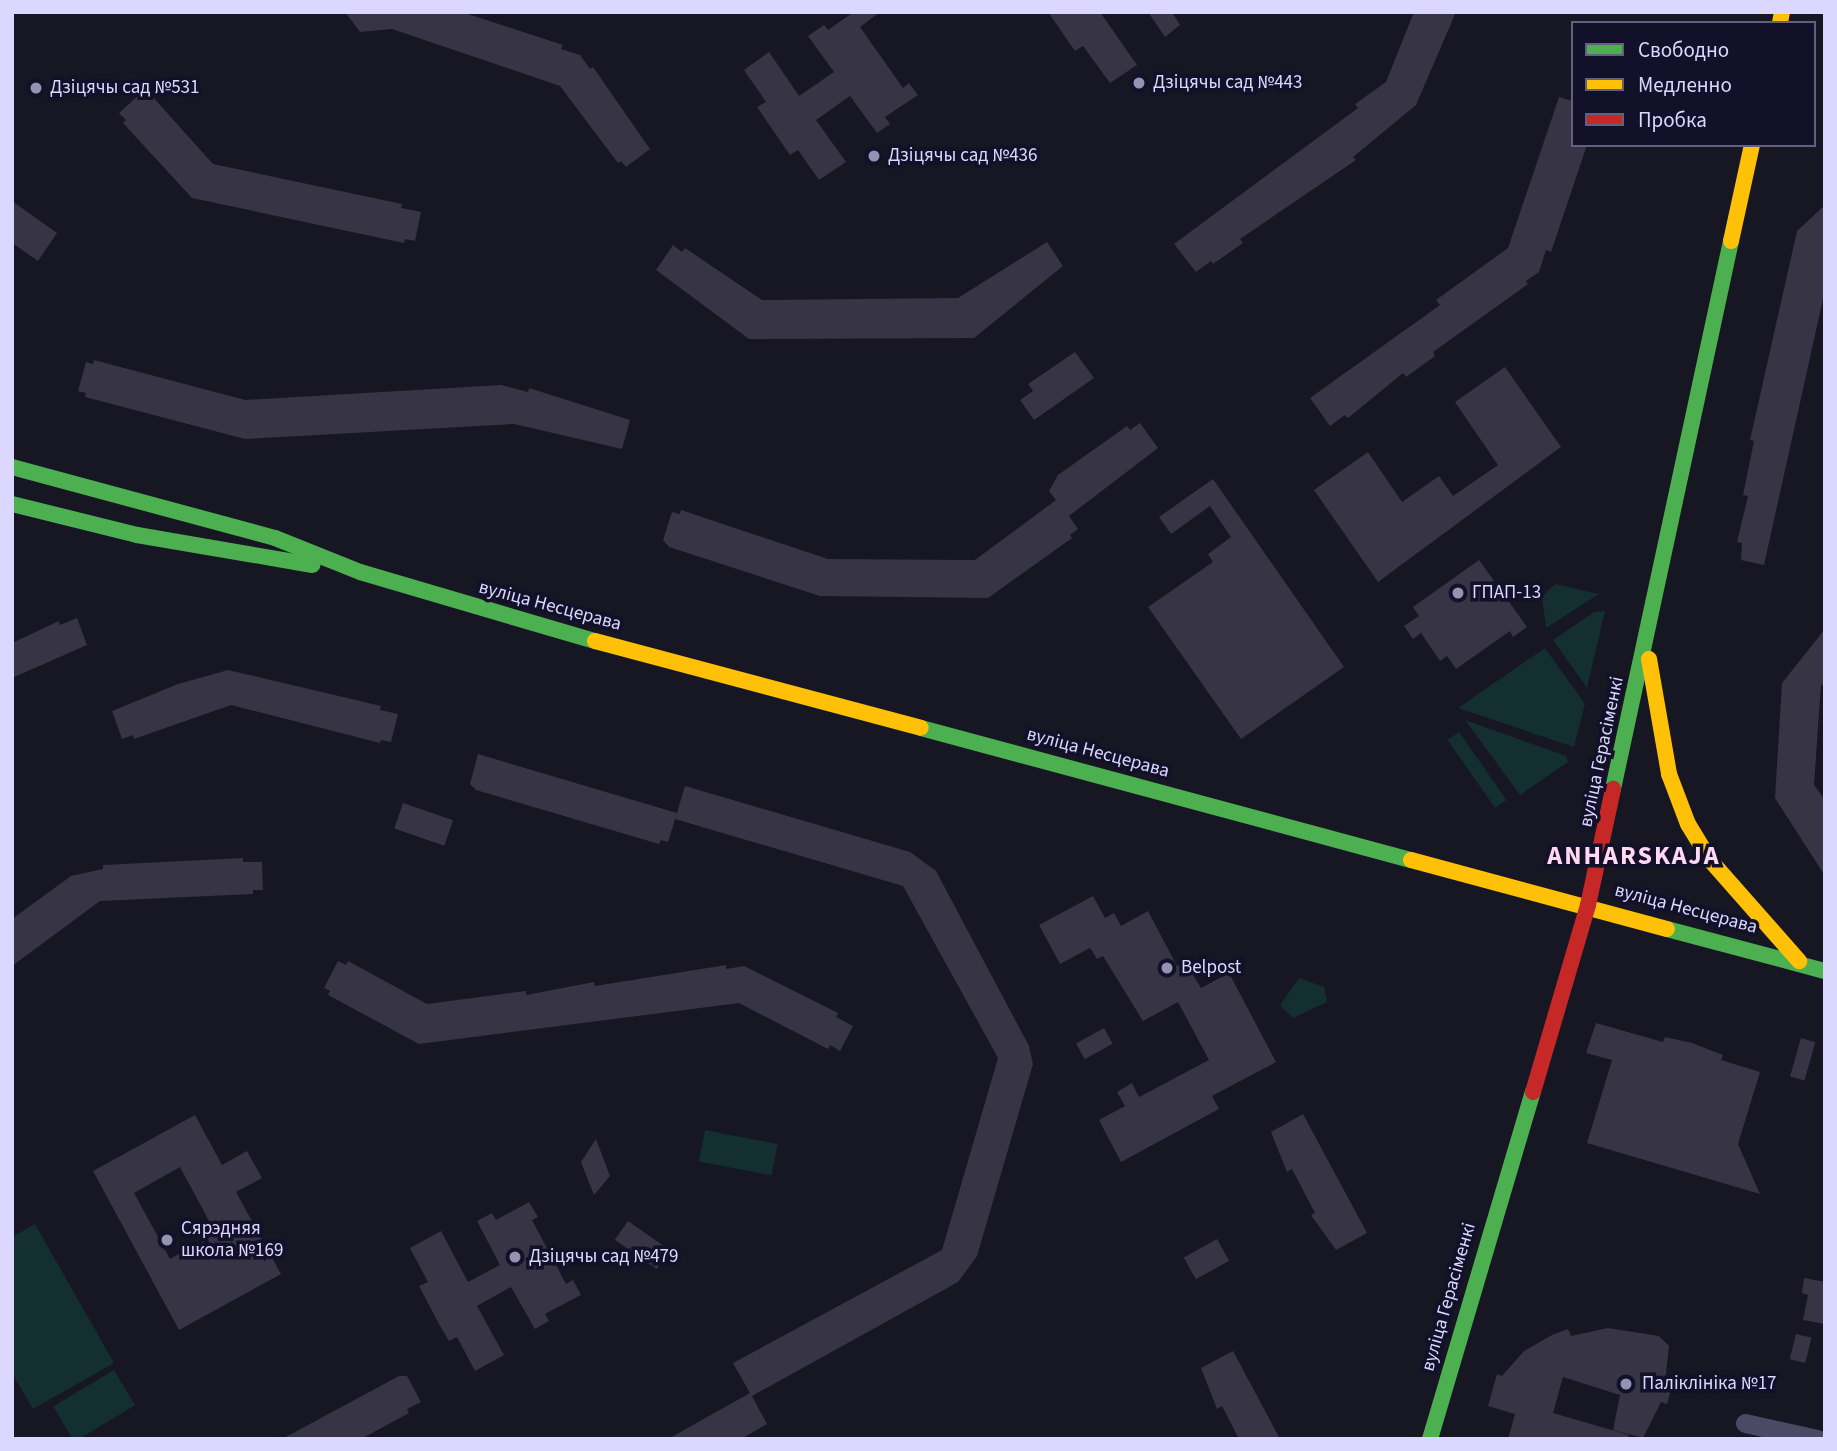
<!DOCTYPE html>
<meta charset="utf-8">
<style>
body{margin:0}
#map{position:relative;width:1837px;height:1451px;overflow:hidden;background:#171623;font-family:"Source Sans 3",sans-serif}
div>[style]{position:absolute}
.green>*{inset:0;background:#142f2f;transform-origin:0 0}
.building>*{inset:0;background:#363445;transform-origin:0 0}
.street>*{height:19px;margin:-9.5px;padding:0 9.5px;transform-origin:9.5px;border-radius:9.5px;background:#4b4a64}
.fast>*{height:16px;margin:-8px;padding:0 8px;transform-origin:8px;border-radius:8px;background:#4caf50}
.slow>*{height:16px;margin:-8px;padding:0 8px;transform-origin:8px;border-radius:8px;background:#ffc107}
.jam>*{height:16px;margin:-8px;padding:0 8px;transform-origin:8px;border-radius:8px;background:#c62828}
.dots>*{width:19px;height:19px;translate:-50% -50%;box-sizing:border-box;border:4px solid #131029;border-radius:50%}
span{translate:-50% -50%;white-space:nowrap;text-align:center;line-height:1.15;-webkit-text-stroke:7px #131029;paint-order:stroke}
.poi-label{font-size:19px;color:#dbd7ff}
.left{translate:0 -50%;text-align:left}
.street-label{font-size:19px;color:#dbd7ff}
.district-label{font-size:26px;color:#ffd9f2;font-weight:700;letter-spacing:2px}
.frame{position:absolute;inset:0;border:14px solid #dbd7ff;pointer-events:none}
.legend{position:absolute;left:1571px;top:21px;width:245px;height:126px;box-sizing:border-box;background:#131029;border:2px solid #63607f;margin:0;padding:9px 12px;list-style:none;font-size:21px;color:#dbd7ff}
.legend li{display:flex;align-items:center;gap:14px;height:35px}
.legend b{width:35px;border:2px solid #63607f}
</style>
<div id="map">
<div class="green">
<div style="clip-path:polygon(1555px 584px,1599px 594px,1546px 628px,1542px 597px)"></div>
<div style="clip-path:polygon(1605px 611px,1587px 688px,1553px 640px,1594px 612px)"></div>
<div style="clip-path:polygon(1545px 648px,1585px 704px,1574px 747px,1458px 708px)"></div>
<div style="clip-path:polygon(1465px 720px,1566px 756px,1568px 762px,1520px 795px)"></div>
<div style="left:1459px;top:732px;width:83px;height:14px;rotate:55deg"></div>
<div style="clip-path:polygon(1299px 978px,1324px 987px,1327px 1002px,1293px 1018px,1280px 1005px)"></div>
<div style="left:705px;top:1130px;width:74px;height:32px;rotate:11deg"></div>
<div style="clip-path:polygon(35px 1224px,114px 1363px,33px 1409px,12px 1373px,12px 1237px)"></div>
<div style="left:114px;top:1370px;width:41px;height:71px;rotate:59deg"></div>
</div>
<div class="building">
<div style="clip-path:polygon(345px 12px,462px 12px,563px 45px,561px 49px,580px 55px,590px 69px,593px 67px,650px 149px,626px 167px,621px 161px,618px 163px,560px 86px,392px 29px,360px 32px)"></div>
<div style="clip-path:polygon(854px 12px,880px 12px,860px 27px,903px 88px,909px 83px,918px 95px,885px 117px,890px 124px,877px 133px,850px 96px,816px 120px,846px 162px,819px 180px,798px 150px,790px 155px,757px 107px,766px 102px,744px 70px,769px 52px,799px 96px,834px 72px,808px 36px,824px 25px,828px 30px)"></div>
<div style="clip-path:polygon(1048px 12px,1100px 12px,1137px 65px,1110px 83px,1083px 46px,1075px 51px)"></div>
<div style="clip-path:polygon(1148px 12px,1172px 12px,1180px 25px,1165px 37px)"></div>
<div style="clip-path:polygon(1414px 12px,1456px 12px,1416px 105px,1353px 157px,1356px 160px,1240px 239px,1243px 243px,1213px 264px,1211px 261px,1196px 272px,1174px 244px,1358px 108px,1355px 104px,1386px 82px)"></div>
<div style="clip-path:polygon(142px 92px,149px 99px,152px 96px,213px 164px,402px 204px,401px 208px,421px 212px,415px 241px,405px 239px,404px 243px,192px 198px,123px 123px,126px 120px,119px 113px)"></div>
<div style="clip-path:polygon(1559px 97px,1573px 101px,1573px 145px,1587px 145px,1551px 252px,1546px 250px,1539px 272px,1526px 281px,1528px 284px,1433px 352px,1435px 356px,1406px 377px,1403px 373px,1348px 418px,1345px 415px,1330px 426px,1310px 398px,1440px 305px,1436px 300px,1508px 248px)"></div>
<div style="clip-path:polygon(12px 201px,57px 233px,38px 261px,12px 243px)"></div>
<div style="clip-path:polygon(1825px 205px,1825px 290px,1764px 565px,1741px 560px,1742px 543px,1737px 542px,1748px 496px,1743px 495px,1754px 441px,1750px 440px,1797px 231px)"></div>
<div style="clip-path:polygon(1047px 242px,1063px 266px,974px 338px,749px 339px,656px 270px,673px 245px,682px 252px,685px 248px,762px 300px,958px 298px)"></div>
<div style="clip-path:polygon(1075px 352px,1094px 378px,1034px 420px,1020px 400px,1033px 391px,1028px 384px)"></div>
<div style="clip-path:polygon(94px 360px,245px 400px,501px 385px,528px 392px,529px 388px,630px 420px,622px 449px,514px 424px,245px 439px,85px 397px,86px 393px,78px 391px,86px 362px,93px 364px)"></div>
<div style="clip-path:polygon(1505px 367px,1561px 447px,1378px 582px,1314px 490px,1368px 452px,1402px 502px,1439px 476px,1453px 496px,1498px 465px,1455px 402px)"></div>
<div style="clip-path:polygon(1140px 423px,1158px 448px,1069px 516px,1078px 529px,1070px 535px,1072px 538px,988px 598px,820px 596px,669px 547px,663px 540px,672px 512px,680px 514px,681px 510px,828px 559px,975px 560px,1056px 500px,1049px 491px,1058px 475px,1127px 426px,1130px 430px)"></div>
<div style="clip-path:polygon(1213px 479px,1344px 667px,1241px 739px,1148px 607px,1213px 562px,1208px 554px,1231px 537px,1210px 506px,1171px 534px,1159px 517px)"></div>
<div style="clip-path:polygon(1479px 560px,1527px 627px,1513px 637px,1510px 631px,1456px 669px,1447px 656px,1440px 661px,1421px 633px,1413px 639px,1404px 626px,1419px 616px,1413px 607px)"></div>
<div style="clip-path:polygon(77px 618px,87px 645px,12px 678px,12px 643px,59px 621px,60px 625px)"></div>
<div style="clip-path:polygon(1825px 629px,1825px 687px,1821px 684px,1814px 785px,1825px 800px,1825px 876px,1775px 798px,1782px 683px)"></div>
<div style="clip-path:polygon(228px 670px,381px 706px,380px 710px,398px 714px,391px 742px,381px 740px,380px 743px,231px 705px,134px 739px,133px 735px,122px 739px,112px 711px,178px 684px)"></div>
<div style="clip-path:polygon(478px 754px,677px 813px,668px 842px,661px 840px,659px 844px,476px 790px,470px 784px)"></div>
<div style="clip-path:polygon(685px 786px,910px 852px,936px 871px,1029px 1046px,1033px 1064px,977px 1256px,958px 1282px,752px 1396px,767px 1424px,741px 1439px,668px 1439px,750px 1393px,733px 1363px,942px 1250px,998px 1058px,903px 886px,675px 819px)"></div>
<div style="left:403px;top:803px;width:53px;height:27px;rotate:19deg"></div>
<div style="clip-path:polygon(243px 858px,243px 862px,262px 862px,263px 890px,253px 890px,253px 894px,100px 901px,12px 966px,12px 919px,71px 876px,103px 869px,103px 865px)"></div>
<div style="clip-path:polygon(1093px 896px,1105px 918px,1114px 913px,1121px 926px,1148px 911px,1177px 966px,1185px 962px,1201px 988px,1229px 973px,1276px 1062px,1212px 1096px,1219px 1109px,1121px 1162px,1099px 1120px,1125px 1106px,1117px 1092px,1132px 1083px,1139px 1097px,1209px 1060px,1178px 1002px,1143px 1021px,1103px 956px,1097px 959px,1090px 948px,1060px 964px,1039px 925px)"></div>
<div style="clip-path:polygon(338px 961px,346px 965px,348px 961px,427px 1004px,526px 991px,526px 995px,594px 982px,595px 986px,726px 965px,726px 969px,744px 966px,838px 1013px,836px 1017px,853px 1026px,840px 1051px,830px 1045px,828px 1049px,739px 1003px,419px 1044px,328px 995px,330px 991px,324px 988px)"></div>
<div style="clip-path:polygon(1596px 1023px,1663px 1042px,1665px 1037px,1692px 1043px,1723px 1055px,1721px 1060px,1760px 1072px,1738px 1144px,1760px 1194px,1587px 1143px,1612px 1060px,1586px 1053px)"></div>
<div style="left:1104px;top:1028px;width:18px;height:32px;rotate:61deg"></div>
<div style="left:1801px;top:1038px;width:15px;height:40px;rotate:16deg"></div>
<div style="clip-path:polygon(1303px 1114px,1367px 1233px,1336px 1250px,1311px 1215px,1315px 1213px,1292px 1169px,1287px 1172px,1271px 1132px)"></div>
<div style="clip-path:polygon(evenodd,195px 1115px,222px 1165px,247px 1151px,262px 1178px,236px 1192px,281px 1274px,179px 1330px,93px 1171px,195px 1115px,180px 1167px,216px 1234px,170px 1259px,134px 1193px,180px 1167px)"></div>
<div style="clip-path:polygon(596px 1139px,610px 1176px,594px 1195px,581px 1162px)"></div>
<div style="clip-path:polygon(529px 1202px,538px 1217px,532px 1220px,566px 1284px,573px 1280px,581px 1295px,545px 1314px,549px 1321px,535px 1329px,511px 1287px,477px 1306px,504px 1355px,475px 1371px,457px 1337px,449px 1341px,439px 1324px,419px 1286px,428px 1282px,410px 1248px,441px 1231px,468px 1282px,500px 1265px,477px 1221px,492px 1213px,496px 1220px)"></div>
<div style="left:628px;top:1221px;width:51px;height:23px;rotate:35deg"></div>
<div style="left:1217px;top:1239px;width:25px;height:38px;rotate:61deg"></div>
<div style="clip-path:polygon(1804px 1278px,1825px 1282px,1825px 1324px,1803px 1320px,1808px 1295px,1802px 1293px)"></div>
<div style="clip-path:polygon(1608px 1328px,1659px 1336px,1669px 1346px,1665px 1383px,1672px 1386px,1667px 1404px,1661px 1402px,1643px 1438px,1613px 1430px,1620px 1395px,1563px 1377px,1553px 1413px,1629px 1435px,1628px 1439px,1508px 1439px,1515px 1414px,1488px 1406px,1497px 1374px,1502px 1376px,1524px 1351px,1552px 1335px,1568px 1329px,1571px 1336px)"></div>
<div style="left:1796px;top:1334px;width:16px;height:26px;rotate:14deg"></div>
<div style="clip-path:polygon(1233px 1351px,1280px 1439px,1239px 1439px,1222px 1406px,1217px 1409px,1201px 1368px)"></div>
<div style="clip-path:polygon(399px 1376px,407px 1376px,421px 1402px,407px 1409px,409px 1413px,361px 1439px,282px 1439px)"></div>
</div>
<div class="street">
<div style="left:1745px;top:1423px;width:74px;rotate:12.5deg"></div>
</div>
<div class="fast">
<div style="left:12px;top:467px;width:272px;rotate:15.1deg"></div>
<div style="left:275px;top:538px;width:92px;rotate:21.8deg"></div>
<div style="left:360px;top:572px;width:245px;rotate:16.4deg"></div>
<div style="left:12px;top:504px;width:129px;rotate:13.9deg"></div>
<div style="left:137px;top:535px;width:178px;rotate:9.7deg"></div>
<div style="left:921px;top:728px;width:507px;rotate:15.08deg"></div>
<div style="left:1613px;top:789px;width:561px;rotate:-77.85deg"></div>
<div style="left:1667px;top:929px;width:163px;rotate:14.9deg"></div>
<div style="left:1430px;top:1439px;width:362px;rotate:-73.5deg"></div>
</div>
<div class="slow">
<div style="left:1780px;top:23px;width:11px;rotate:-80deg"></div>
<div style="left:1731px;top:241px;width:98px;rotate:-77.7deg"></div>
<div style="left:595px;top:641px;width:337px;rotate:14.9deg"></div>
<div style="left:1649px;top:659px;width:117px;rotate:80.1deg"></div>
<div style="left:1669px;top:774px;width:53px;rotate:69.2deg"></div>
<div style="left:1688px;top:824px;width:42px;rotate:58.6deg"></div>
<div style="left:1710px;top:860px;width:135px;rotate:48.6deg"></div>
<div style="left:1411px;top:860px;width:265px;rotate:15.1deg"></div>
</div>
<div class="jam">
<div style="left:1533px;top:1092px;width:195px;rotate:-73.6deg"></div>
<div style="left:1588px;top:905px;width:119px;rotate:-77.8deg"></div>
</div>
<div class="dots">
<div style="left:1139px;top:83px;background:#9693b2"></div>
<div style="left:36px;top:88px;background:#9693b2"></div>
<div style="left:874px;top:156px;background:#9693b2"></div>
<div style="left:1458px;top:593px;background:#9693b2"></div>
<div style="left:1167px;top:968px;background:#9693b2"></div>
<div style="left:167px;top:1240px;background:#9693b2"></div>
<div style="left:515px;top:1257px;background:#9693b2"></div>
<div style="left:1626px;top:1384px;background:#9693b2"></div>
</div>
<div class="poi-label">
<span class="left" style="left:1153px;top:83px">Дзіцячы сад №443</span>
<span class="left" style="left:50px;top:88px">Дзіцячы сад №531</span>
<span class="left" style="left:888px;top:156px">Дзіцячы сад №436</span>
<span class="left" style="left:1472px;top:593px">ГПАП-13</span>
<span class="left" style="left:1181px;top:968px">Belpost</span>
<span class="left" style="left:181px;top:1240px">Сярэдняя<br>школа №169</span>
<span class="left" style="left:529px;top:1257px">Дзіцячы сад №479</span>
<span class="left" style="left:1642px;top:1384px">Паліклініка №17</span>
</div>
<div class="street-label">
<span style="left:550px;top:606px;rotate:15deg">вуліца Несцерава</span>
<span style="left:1602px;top:752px;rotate:-78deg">вуліца Герасіменкі</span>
<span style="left:1098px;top:753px;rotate:15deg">вуліца Несцерава</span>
<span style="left:1686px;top:909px;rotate:15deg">вуліца Несцерава</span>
<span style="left:1449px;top:1297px;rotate:-74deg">вуліца Герасіменкі</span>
</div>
<div class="district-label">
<span style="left:1634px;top:856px">ANHARSKAJA</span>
</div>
<div class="frame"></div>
<ul class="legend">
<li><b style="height:9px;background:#4caf50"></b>Свободно</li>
<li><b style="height:9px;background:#ffc107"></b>Медленно</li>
<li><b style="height:9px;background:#c62828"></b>Пробка</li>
</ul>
</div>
